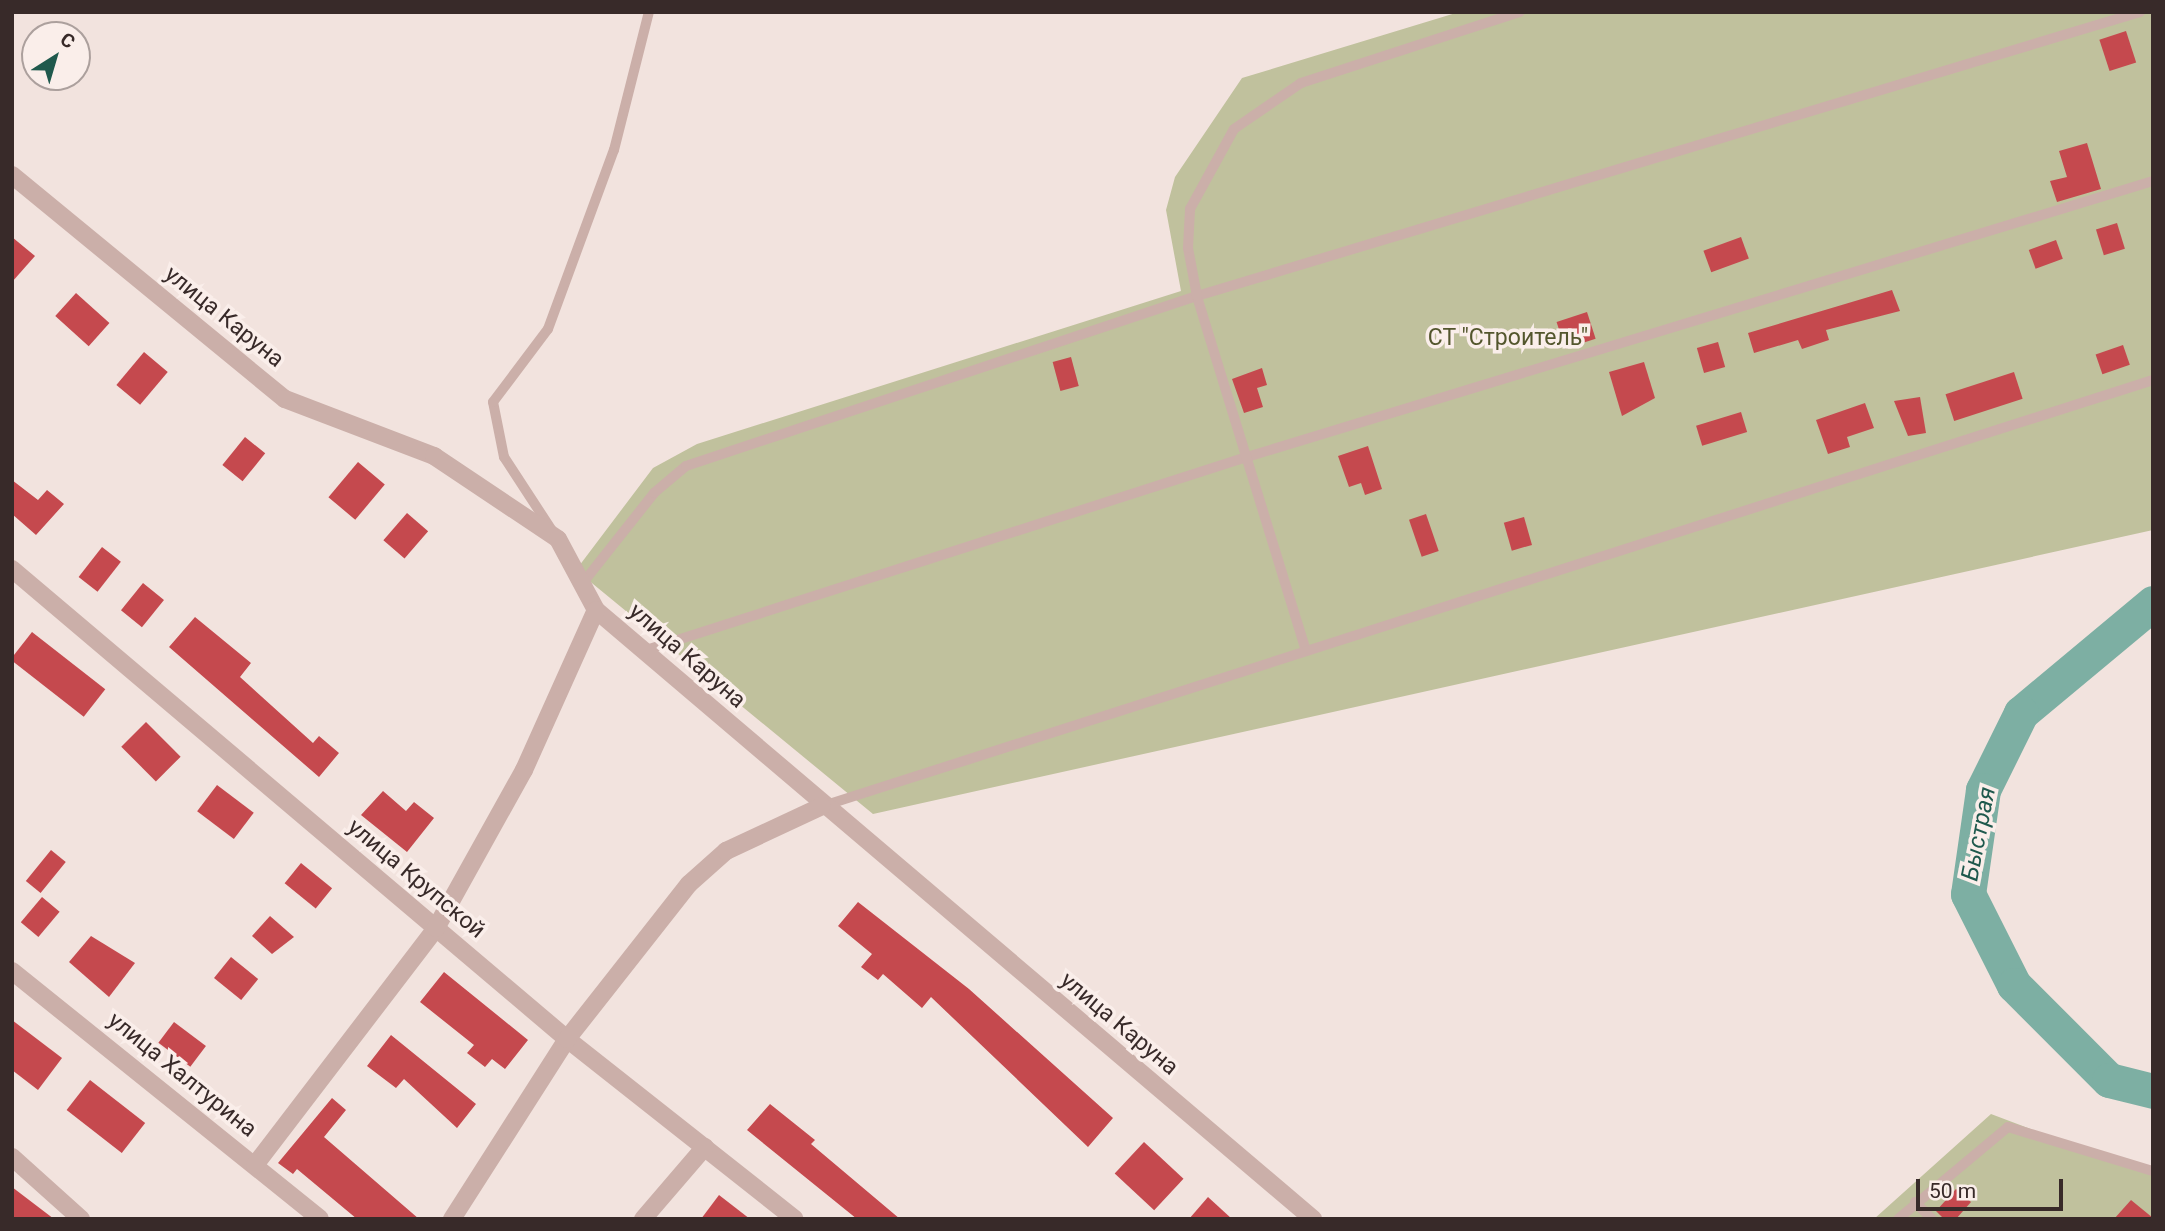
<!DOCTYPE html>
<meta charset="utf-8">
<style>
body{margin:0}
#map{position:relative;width:2165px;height:1231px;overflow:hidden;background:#f2e3de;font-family:Roboto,sans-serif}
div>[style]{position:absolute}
.green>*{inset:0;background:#c0c19d}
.river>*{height:35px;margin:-17.5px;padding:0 17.5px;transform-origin:17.5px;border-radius:17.5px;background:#7dafa3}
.building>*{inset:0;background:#c5494e;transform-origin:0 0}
.service>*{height:10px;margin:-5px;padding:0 5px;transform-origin:5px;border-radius:5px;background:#cbafa9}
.minor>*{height:18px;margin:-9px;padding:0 9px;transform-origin:9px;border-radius:9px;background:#cbafa9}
span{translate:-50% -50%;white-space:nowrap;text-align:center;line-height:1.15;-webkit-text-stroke:7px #faeeea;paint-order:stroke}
.street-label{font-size:23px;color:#382a29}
.park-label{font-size:23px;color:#53562d}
.water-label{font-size:24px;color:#1f594d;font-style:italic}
.frame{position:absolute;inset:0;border:14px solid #382a29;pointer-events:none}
.north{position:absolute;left:21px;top:21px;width:70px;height:70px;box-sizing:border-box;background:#faeeea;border:2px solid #aca09d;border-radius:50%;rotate:37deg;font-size:19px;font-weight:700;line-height:28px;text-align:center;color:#382a29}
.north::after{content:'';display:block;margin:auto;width:24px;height:32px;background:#1f594d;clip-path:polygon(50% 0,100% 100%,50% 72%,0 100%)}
.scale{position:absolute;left:1916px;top:1179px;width:147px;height:32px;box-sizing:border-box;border:4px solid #382a29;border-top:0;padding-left:9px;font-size:21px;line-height:24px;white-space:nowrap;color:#382a29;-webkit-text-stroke:5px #faeeea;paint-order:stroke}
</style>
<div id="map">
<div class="green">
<div style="clip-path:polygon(1459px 12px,2153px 12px,2153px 530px,873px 814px,576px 570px,653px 468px,697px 444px,1181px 291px,1166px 210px,1175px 177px,1242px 78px)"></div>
<div style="clip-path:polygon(1991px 1114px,2127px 1165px,2153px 1166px,2153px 1219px,1874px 1219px)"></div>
</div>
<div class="river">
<div style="left:2153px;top:603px;width:172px;rotate:140.2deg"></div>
<div style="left:2021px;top:713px;width:86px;rotate:116.3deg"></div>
<div style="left:1983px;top:790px;width:105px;rotate:98.2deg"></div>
<div style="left:1968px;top:894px;width:102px;rotate:63.2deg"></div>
<div style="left:2014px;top:985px;width:134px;rotate:45deg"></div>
<div style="left:2109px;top:1080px;width:45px;rotate:14deg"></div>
</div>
<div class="building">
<div style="left:2126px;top:31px;width:33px;height:28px;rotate:72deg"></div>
<div style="clip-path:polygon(2087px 143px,2101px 189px,2057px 202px,2050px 181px,2067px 177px,2059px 151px)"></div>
<div style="left:2117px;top:223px;width:27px;height:22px;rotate:73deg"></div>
<div style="clip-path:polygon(12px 237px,35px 256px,12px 282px)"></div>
<div style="left:1741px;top:237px;width:23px;height:40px;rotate:70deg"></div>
<div style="left:2056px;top:240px;width:20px;height:29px;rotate:70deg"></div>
<div style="clip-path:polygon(1892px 290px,1900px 311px,1826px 330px,1829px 340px,1802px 349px,1798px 340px,1754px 353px,1748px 333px)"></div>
<div style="left:76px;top:293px;width:45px;height:31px;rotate:42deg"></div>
<div style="left:1587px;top:312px;width:28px;height:32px;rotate:72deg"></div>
<div style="left:1718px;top:342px;width:26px;height:22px;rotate:74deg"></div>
<div style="left:2123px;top:345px;width:21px;height:29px;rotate:71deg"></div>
<div style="left:144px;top:352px;width:31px;height:43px;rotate:40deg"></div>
<div style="left:1071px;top:357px;width:30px;height:19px;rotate:75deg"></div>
<div style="clip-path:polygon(1644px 362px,1655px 398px,1622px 416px,1609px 372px)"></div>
<div style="clip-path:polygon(1262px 368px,1267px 385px,1257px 388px,1263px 407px,1244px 413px,1232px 379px)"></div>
<div style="left:2014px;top:372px;width:28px;height:72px;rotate:72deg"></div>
<div style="clip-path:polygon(1920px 397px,1926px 433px,1908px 436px,1894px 401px)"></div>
<div style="clip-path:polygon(1865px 403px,1874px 428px,1847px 437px,1850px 447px,1828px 454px,1816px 420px)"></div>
<div style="left:1741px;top:412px;width:21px;height:47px;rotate:73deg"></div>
<div style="left:245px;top:437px;width:26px;height:36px;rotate:39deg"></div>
<div style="clip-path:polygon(1368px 446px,1382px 489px,1365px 495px,1361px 483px,1349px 487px,1338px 456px)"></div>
<div style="left:358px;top:462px;width:35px;height:46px;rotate:40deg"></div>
<div style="clip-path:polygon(12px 480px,38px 500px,47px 490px,64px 504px,36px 535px,12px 514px)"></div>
<div style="left:407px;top:513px;width:28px;height:36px;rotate:41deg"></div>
<div style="left:1426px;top:514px;width:39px;height:18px;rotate:71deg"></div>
<div style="left:1524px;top:517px;width:29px;height:21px;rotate:74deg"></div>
<div style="left:102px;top:547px;width:24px;height:38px;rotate:38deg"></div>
<div style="left:143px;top:583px;width:27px;height:35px;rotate:39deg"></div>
<div style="clip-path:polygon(195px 617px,251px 663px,240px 677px,313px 743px,319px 736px,339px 753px,319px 777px,169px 647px)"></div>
<div style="left:32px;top:632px;width:93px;height:35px;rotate:38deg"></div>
<div style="left:146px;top:722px;width:49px;height:35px;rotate:45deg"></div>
<div style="left:217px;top:785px;width:46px;height:33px;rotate:37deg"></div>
<div style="clip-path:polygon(383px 791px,406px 811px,414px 802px,434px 818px,407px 852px,361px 815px)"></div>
<div style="left:51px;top:850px;width:19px;height:40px;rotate:39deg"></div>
<div style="left:301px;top:863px;width:40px;height:26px;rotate:39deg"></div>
<div style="left:42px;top:897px;width:23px;height:33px;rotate:40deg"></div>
<div style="clip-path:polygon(858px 902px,969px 989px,1113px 1118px,1088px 1147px,931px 997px,922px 1008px,883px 974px,878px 980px,861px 967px,872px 954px,838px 926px)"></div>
<div style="clip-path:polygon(270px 916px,294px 937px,272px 954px,252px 936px)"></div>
<div style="clip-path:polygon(91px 936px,135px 963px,109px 997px,69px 962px)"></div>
<div style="left:231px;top:957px;width:35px;height:27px;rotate:39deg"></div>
<div style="clip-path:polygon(444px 972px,528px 1040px,505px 1069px,492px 1059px,485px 1067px,467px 1053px,474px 1045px,420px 1002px)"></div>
<div style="clip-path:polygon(12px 1020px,62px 1058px,38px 1090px,12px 1070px)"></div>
<div style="left:174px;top:1022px;width:40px;height:26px;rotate:37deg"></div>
<div style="clip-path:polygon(391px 1035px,476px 1104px,457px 1128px,404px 1079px,396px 1088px,367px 1066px)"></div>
<div style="left:90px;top:1080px;width:70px;height:38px;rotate:38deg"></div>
<div style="clip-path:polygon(332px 1098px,346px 1110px,324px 1137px,419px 1219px,357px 1219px,297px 1169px,293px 1174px,278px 1163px)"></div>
<div style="clip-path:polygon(770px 1104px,815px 1140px,811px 1144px,900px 1219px,857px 1219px,747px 1130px)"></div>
<div style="left:1144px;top:1142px;width:54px;height:43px;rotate:43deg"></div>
<div style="clip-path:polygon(12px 1187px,54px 1219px,12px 1219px)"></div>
<div style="clip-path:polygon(1956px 1189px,1971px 1202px,1956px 1219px,1944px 1219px,1936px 1211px)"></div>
<div style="clip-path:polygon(719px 1195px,750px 1219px,701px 1219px)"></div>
<div style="clip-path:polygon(1208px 1197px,1232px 1219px,1189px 1219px)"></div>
<div style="clip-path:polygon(2131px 1200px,2153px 1218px,2153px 1219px,2114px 1219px)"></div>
</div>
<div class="service">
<div style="left:551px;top:529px;width:86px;rotate:-123.1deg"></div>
<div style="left:504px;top:457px;width:56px;rotate:-101.3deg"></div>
<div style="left:493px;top:402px;width:91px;rotate:-53deg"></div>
<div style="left:548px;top:329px;width:191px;rotate:-69.8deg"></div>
<div style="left:614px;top:150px;width:142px;rotate:-75.8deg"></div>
<div style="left:582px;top:584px;width:116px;rotate:-51.6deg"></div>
<div style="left:654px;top:493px;width:42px;rotate:-40.2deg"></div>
<div style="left:686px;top:466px;width:539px;rotate:-18.4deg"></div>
<div style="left:1197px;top:296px;width:985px;rotate:-16.76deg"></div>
<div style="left:643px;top:651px;width:634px;rotate:-17.81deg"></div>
<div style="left:1247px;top:457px;width:947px;rotate:-16.94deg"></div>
<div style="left:1306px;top:651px;width:371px;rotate:-107.1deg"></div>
<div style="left:1197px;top:296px;width:49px;rotate:-100.6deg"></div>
<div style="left:1188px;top:248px;width:39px;rotate:-87deg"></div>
<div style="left:1190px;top:209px;width:91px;rotate:-61.2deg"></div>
<div style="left:1234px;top:129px;width:81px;rotate:-34.5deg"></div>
<div style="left:1301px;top:83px;width:230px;rotate:-18deg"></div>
<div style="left:823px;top:806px;width:1397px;rotate:-17.76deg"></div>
<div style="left:1915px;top:1202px;width:24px;rotate:45deg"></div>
<div style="left:1898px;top:1219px;width:143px;rotate:-39.9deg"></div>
<div style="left:2008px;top:1127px;width:152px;rotate:16.9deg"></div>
</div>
<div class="minor">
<div style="left:12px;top:175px;width:353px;rotate:39.4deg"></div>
<div style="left:285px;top:399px;width:160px;rotate:20.9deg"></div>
<div style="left:434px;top:456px;width:149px;rotate:33.8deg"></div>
<div style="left:558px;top:539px;width:81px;rotate:61.8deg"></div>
<div style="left:596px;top:610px;width:941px;rotate:40.34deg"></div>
<div style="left:12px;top:569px;width:727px;rotate:40.26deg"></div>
<div style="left:567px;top:1039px;width:290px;rotate:38.3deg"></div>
<div style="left:12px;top:971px;width:395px;rotate:38.8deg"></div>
<div style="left:12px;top:1157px;width:93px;rotate:41.9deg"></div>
<div style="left:255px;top:1165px;width:298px;rotate:-52.6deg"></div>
<div style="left:436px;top:928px;width:181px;rotate:-60.9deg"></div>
<div style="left:524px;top:770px;width:175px;rotate:-65.8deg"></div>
<div style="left:452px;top:1219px;width:214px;rotate:-57.4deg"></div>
<div style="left:567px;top:1039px;width:197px;rotate:-51.8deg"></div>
<div style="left:689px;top:884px;width:50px;rotate:-41.7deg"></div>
<div style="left:726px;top:851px;width:106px;rotate:-25.1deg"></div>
<div style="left:643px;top:1219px;width:95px;rotate:-49.3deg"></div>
</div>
<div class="street-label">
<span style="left:224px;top:317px;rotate:39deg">улица Каруна</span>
<span style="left:687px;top:656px;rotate:41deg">улица Каруна</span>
<span style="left:416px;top:879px;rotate:40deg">улица Крупской</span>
<span style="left:1119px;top:1024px;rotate:40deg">улица Каруна</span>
<span style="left:182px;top:1075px;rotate:39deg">улица Халтурина</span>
</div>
<div class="park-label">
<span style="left:1508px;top:338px">СТ "Строитель"</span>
</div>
<div class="water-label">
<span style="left:1979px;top:834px;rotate:-79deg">Быстрая</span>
</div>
<div class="frame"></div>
<div class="north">С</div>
<div class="scale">50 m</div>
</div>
